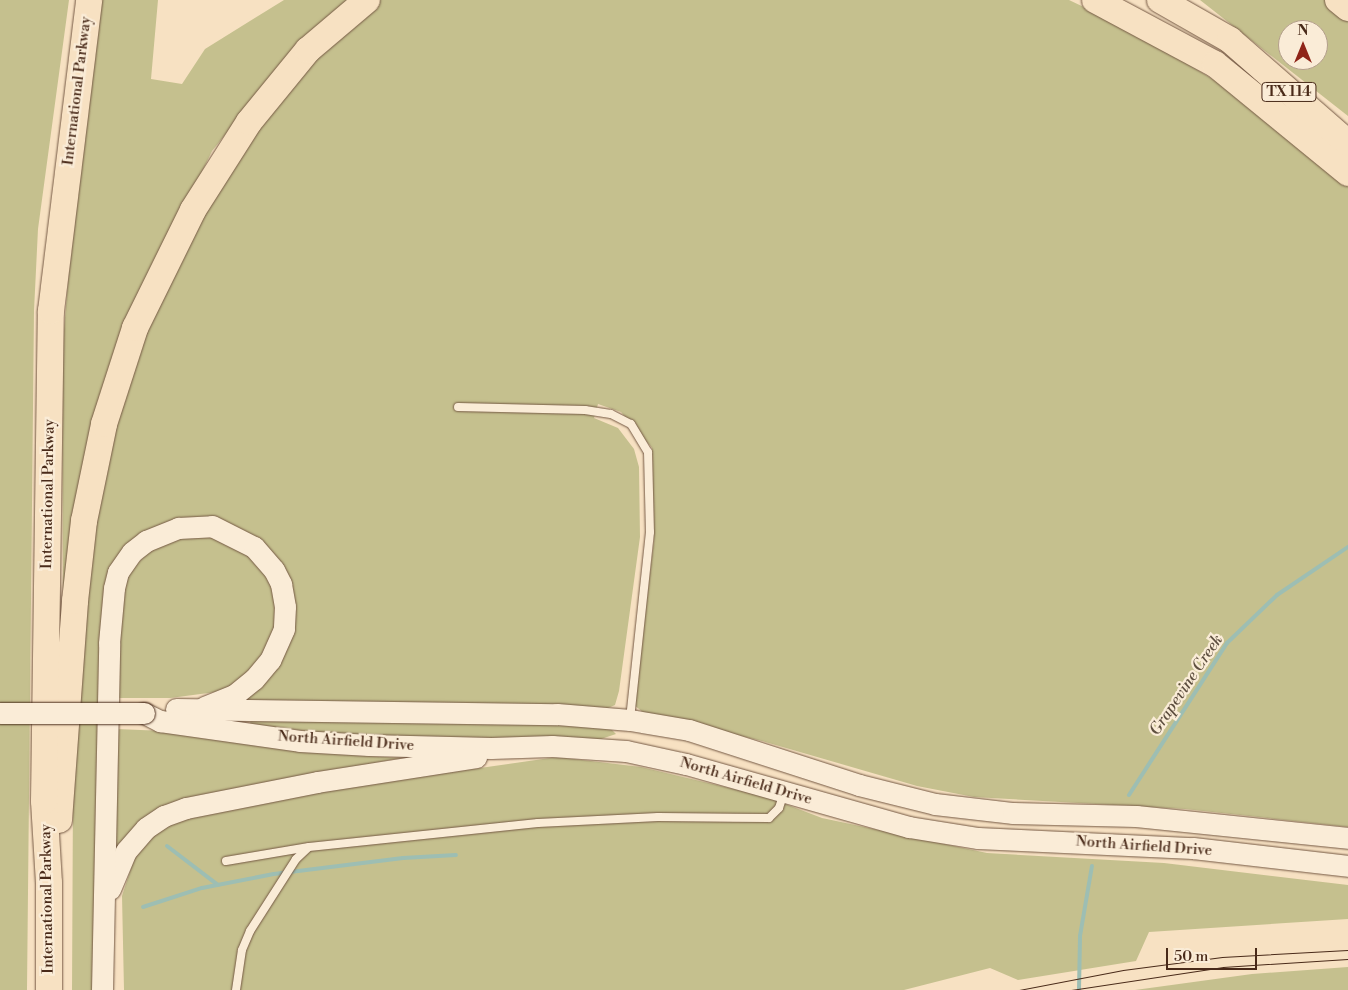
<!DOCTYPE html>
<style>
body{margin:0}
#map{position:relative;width:1348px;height:990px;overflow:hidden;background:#f7e1c2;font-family:"Libre Bodoni",serif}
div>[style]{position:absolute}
.green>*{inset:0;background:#c5c08e}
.stream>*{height:4px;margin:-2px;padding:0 2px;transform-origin:2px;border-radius:2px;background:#9dbeb3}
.roads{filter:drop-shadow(0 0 1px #745843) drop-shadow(0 0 1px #745843)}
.lane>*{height:8px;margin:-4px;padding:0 4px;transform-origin:4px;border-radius:4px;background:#faecd7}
.secondary>*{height:21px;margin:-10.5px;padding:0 10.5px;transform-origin:10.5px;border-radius:10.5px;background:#faecd7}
.highway>*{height:26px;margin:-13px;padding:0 13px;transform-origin:13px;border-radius:13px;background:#f7e1c2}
.tram>*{height:1px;margin:-0.5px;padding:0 0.5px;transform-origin:0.5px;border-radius:0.5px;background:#492a19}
.bridges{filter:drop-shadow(0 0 1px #492a19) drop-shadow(0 0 1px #492a19)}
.secondary-bridge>*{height:21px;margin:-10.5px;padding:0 10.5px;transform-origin:10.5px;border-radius:10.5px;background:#faecd7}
span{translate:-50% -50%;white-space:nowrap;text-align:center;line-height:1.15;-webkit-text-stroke:4.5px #faecd7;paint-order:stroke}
.shield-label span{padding:1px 4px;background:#faecd7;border:1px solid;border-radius:4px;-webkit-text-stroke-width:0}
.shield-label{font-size:14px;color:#492a19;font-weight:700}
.street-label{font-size:15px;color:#492a19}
.water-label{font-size:16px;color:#5e4f40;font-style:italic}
.north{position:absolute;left:1278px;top:20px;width:50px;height:50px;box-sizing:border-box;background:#faecd7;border:1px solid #b39e8b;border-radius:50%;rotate:0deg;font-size:14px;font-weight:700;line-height:20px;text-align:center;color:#492a19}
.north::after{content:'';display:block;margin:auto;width:18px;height:22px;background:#8f2418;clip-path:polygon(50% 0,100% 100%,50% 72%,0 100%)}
.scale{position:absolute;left:1166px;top:948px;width:91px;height:22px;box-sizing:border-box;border:2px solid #492a19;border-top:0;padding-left:6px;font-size:15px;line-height:18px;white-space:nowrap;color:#492a19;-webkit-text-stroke:4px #faecd7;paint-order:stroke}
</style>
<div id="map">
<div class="green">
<div style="clip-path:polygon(0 0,69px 0,38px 229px,34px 311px,27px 990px,0 990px)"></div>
<div style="clip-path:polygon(101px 0,158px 0,151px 79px,182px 84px,205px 49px,284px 0,356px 0,294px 49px,212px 151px,153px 273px,63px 602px,62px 354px,68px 281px)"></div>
<div style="clip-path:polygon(378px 0,1069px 0,1130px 29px,1229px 89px,1348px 181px,1348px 827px,1185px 809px,974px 797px,917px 786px,762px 741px,644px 713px,634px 705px,654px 540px,652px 448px,621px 412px,598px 404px,594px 418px,618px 428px,634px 449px,639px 467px,640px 537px,619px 691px,615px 705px,608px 708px,242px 701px,260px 681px,287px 590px,217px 523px,123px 556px,95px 895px,92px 990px,72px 990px,73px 792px,92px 542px,116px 414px,157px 300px,214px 194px,284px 87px)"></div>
<div style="clip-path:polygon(evenodd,1200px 0,1326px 0,1348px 18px,1348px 116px,1200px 0,1288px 30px,1318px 30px,1318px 60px,1288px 60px,1288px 30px)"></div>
<div style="clip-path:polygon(213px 535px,242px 548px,263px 569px,275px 595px,274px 629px,267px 651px,237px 684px,216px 692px,170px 698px,116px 698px,118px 606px,129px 573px,151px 549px,170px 538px)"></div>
<div style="clip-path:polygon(251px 719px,566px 721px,610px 728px,616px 734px,595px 741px,369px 739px,250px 724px)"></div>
<div style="clip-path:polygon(116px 729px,165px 731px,306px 752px,401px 758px,191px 798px,116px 853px)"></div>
<div style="clip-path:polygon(557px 757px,641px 767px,767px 797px,822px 818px,987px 853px,1164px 863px,1348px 885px,1348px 919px,1149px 932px,1136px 961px,1018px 980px,990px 968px,904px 990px,124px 990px,122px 896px,136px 853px,163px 827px,211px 810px,311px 792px)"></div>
<div style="clip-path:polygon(1348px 967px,1348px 990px,1135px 990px,1252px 974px)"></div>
</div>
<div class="stream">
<div style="left:1129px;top:795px;width:181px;rotate:-57.2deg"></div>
<div style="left:1227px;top:643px;width:69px;rotate:-43.8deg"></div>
<div style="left:1277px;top:595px;width:86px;rotate:-34.1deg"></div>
<div style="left:167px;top:846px;width:64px;rotate:37.4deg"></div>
<div style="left:143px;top:907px;width:62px;rotate:-17.9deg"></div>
<div style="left:202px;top:888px;width:73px;rotate:-11deg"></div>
<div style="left:274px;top:874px;width:130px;rotate:-7.1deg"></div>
<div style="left:403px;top:858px;width:53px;rotate:-3.2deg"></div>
<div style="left:1079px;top:990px;width:54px;rotate:-88.9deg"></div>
<div style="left:1080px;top:936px;width:71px;rotate:-80.3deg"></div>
</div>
<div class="roads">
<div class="lane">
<div style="left:458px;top:407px;width:127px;rotate:1.4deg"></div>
<div style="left:585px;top:410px;width:26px;rotate:9deg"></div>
<div style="left:611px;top:414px;width:22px;rotate:27deg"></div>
<div style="left:631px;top:424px;width:33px;rotate:59deg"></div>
<div style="left:648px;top:452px;width:80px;rotate:88.6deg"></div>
<div style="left:650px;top:532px;width:187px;rotate:96.1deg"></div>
<div style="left:226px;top:861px;width:84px;rotate:-9.6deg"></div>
<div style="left:309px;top:847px;width:230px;rotate:-6deg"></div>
<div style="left:538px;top:823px;width:120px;rotate:-2.9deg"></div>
<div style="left:658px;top:817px;width:111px;rotate:0.5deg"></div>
<div style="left:769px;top:818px;width:14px;rotate:-45deg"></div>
<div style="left:779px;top:808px;width:16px;rotate:-72deg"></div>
<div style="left:236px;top:990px;width:40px;rotate:-81.5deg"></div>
<div style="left:242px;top:950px;width:21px;rotate:-67deg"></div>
<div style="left:250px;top:931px;width:85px;rotate:-57.4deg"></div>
<div style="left:296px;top:859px;width:16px;rotate:-43deg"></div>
</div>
<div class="secondary">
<div style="left:176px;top:709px;width:381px;rotate:0.8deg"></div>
<div style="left:557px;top:714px;width:73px;rotate:4.7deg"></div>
<div style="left:630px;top:720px;width:60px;rotate:9.6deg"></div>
<div style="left:689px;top:730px;width:179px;rotate:17.9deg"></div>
<div style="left:859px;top:785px;width:78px;rotate:14deg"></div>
<div style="left:935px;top:804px;width:79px;rotate:6.6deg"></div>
<div style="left:1013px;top:813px;width:123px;rotate:1.4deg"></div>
<div style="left:1136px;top:816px;width:213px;rotate:5.9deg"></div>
<div style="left:144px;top:713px;width:18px;rotate:27deg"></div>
<div style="left:160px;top:721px;width:141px;rotate:8.1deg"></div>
<div style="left:300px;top:741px;width:69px;rotate:3.3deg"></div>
<div style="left:369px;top:745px;width:122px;rotate:1.4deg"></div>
<div style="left:491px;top:748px;width:61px;rotate:-1.9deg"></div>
<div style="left:552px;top:746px;width:74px;rotate:3.9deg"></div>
<div style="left:626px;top:751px;width:61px;rotate:12.2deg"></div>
<div style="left:686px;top:764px;width:232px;rotate:15.8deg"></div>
<div style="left:909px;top:827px;width:70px;rotate:9.1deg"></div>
<div style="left:978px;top:838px;width:215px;rotate:2.7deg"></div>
<div style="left:1193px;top:848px;width:156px;rotate:6.6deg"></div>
<div style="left:110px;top:889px;width:41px;rotate:-67.2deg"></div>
<div style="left:126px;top:851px;width:30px;rotate:-49deg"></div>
<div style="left:146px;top:828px;width:22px;rotate:-34deg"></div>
<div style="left:164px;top:816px;width:23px;rotate:-20deg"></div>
<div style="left:186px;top:808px;width:134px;rotate:-11.2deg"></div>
<div style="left:317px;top:782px;width:161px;rotate:-8.9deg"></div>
<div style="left:102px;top:990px;width:347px;rotate:-88.8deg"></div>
<div style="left:109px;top:643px;width:55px;rotate:-84.8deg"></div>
<div style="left:114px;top:588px;width:16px;rotate:-76deg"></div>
<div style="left:118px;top:572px;width:24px;rotate:-55deg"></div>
<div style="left:132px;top:552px;width:18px;rotate:-38deg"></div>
<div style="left:146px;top:541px;width:35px;rotate:-22deg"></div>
<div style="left:178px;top:528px;width:34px;rotate:-3deg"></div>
<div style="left:212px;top:526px;width:47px;rotate:26.6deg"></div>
<div style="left:254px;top:547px;width:30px;rotate:49deg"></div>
<div style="left:274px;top:570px;width:16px;rotate:63deg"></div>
<div style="left:281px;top:584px;width:23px;rotate:80deg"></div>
<div style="left:285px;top:607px;width:22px;rotate:93deg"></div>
<div style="left:284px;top:629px;width:34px;rotate:114deg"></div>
<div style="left:270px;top:660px;width:25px;rotate:130deg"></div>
<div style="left:254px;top:679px;width:26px;rotate:141deg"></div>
<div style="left:234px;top:695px;width:32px;rotate:158deg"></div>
</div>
<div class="highway">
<div style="left:1095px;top:0;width:136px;rotate:28.1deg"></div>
<div style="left:1215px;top:64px;width:172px;rotate:39.3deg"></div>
<div style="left:1160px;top:0;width:81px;rotate:29.7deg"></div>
<div style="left:1230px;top:40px;width:157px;rotate:41.1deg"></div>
<div style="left:1338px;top:0;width:13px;rotate:39deg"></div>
<div style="left:59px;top:820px;width:220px;rotate:-85.8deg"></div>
<div style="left:75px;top:601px;width:81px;rotate:-83.6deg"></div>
<div style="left:84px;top:521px;width:99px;rotate:-78.3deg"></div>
<div style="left:104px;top:424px;width:101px;rotate:-72.1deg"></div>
<div style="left:135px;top:328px;width:131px;rotate:-63.8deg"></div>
<div style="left:193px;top:210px;width:104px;rotate:-57.5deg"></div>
<div style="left:249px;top:122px;width:93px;rotate:-50.7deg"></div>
<div style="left:308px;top:50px;width:77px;rotate:-40.3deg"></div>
<div style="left:49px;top:990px;width:107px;rotate:-90deg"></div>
<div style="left:49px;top:883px;width:82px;rotate:-93.5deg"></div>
<div style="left:44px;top:801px;width:490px;rotate:-89.2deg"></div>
<div style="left:51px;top:311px;width:313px;rotate:-83deg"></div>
</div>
</div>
<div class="tram">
<div style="left:1019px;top:990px;width:106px;rotate:-10.9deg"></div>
<div style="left:1123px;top:970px;width:100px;rotate:-7.5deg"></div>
<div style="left:1222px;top:957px;width:126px;rotate:-3.2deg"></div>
<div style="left:1071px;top:990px;width:154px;rotate:-8.6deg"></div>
<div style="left:1223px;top:967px;width:125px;rotate:-3.7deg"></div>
</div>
<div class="bridges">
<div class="secondary-bridge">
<div style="left:0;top:713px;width:144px"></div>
</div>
</div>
<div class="shield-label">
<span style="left:1289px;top:92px">TX 114</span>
</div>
<div class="street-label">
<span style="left:77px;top:91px;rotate:-83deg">International Parkway</span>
<span style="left:48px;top:494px;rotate:-89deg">International Parkway</span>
<span style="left:346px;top:741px;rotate:4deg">North Airfield Drive</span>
<span style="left:746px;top:781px;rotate:16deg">North Airfield Drive</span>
<span style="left:1144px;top:846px;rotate:4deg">North Airfield Drive</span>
<span style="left:47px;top:899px;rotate:-91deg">International Parkway</span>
</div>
<div class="water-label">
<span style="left:1186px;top:685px;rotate:-56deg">Grapevine Creek</span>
</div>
<div class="north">N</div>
<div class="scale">50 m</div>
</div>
